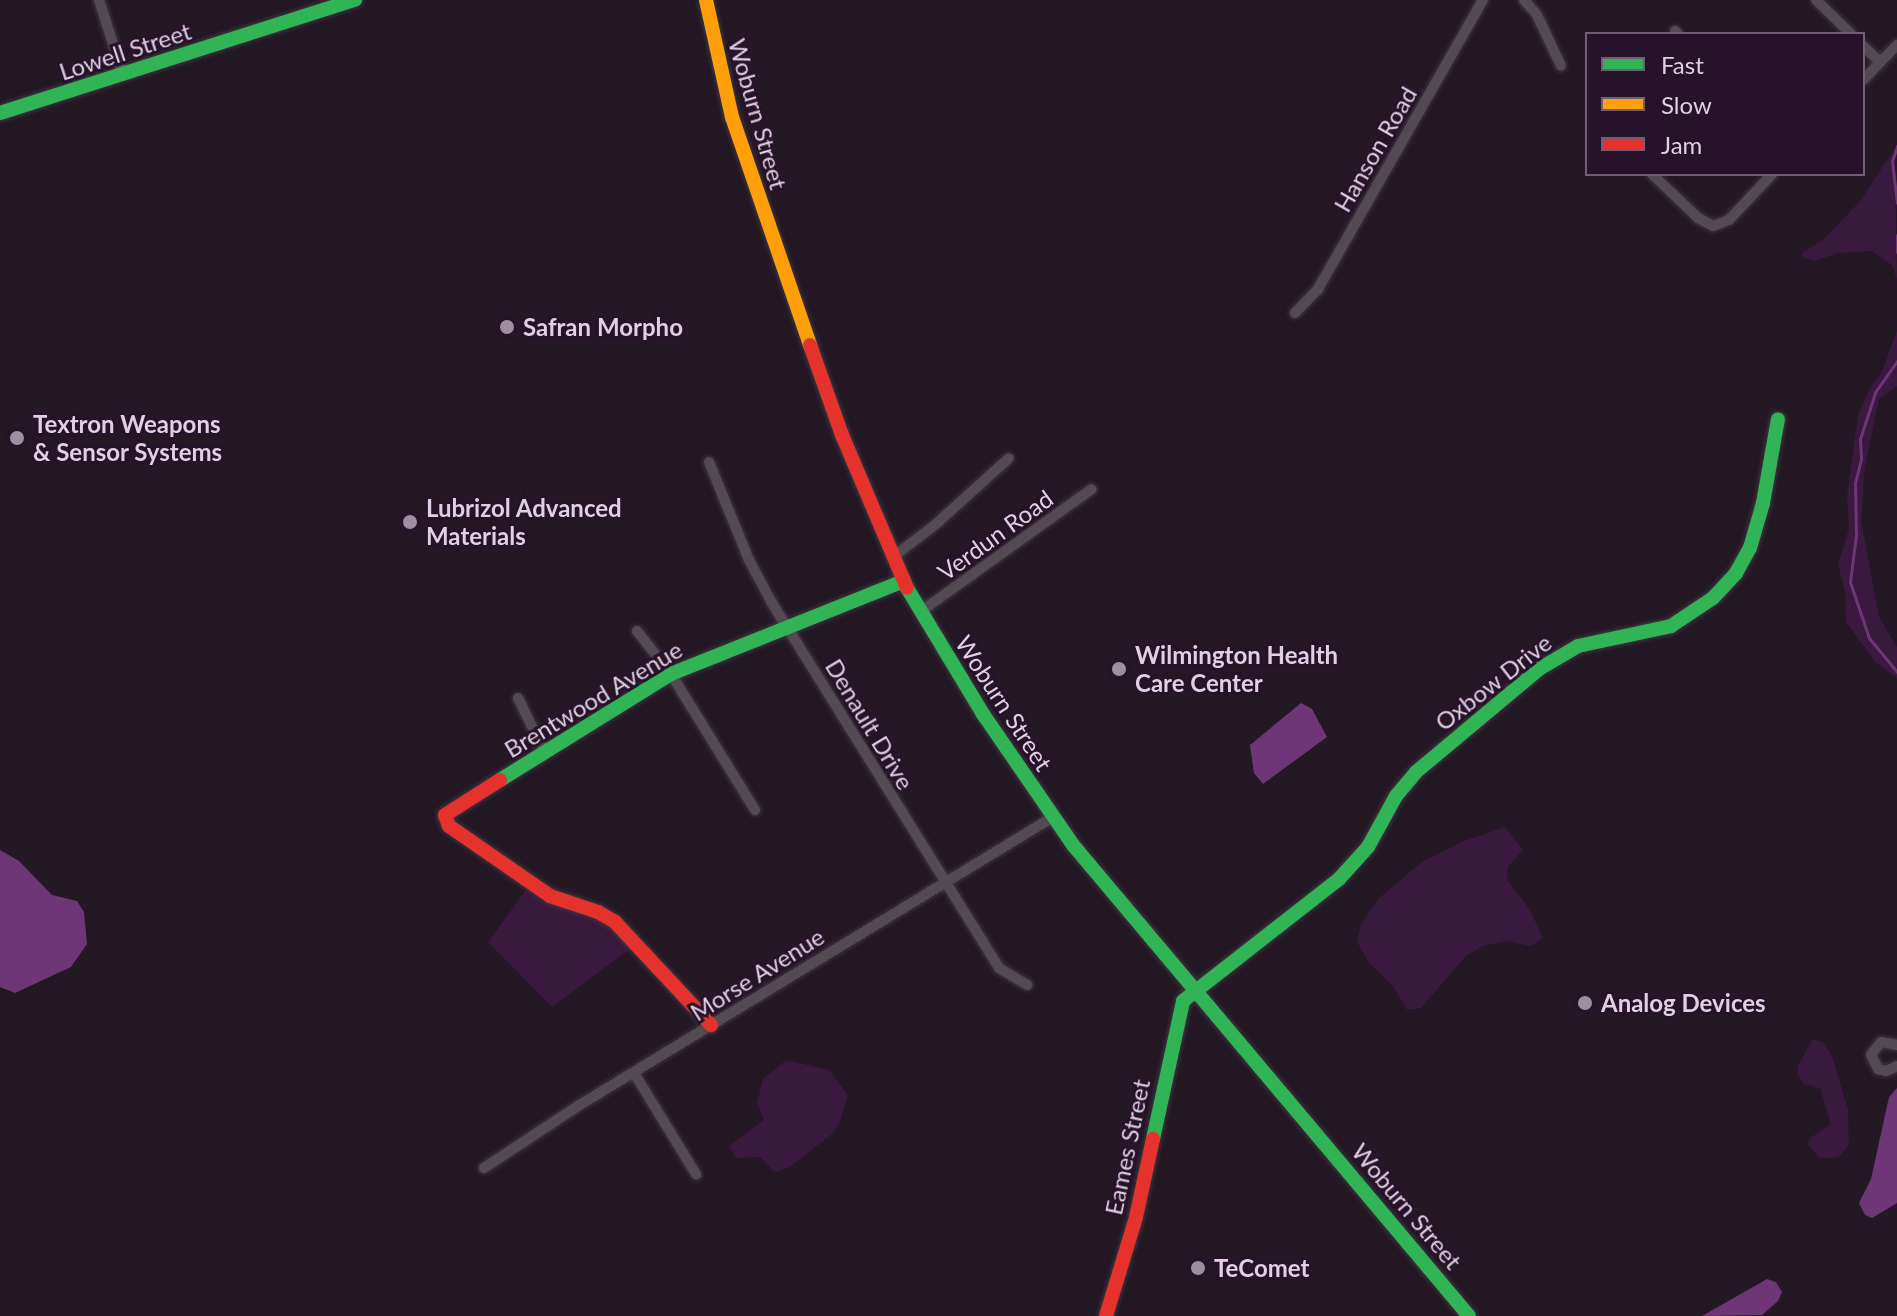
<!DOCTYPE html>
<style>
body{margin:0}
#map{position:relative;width:1897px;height:1316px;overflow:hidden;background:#231824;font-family:Lato,sans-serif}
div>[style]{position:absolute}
.green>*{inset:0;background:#39193e}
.water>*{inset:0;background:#6f3677}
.stream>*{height:3px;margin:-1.5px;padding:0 1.5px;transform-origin:1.5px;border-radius:1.5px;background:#6f3677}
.roads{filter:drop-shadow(0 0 2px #3e353f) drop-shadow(0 0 2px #3e353f)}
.street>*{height:10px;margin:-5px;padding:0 5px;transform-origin:5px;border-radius:5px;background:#534a54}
.fast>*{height:14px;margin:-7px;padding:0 7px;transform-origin:7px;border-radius:7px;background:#30b455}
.slow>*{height:14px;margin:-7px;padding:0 7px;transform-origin:7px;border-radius:7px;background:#ff9f0a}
.jam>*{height:14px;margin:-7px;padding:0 7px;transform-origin:7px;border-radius:7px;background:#e5322d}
.dots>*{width:22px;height:22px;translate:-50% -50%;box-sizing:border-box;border:4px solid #271329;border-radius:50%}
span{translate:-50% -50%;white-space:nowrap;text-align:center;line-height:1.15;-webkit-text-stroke:6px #271329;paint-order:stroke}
.street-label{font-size:24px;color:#ded1e0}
.poi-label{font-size:24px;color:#ded1e0;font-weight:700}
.left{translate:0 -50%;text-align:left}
.legend{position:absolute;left:1585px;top:32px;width:280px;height:144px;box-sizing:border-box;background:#271329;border:2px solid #705f72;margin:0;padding:10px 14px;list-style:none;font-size:24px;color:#ded1e0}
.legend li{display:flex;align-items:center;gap:16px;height:40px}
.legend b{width:40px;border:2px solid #705f72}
</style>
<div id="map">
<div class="green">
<div style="clip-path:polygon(1895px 148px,1897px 279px,1892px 265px,1872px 251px,1838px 253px,1814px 261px,1802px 257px,1802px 253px,1824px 239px,1860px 201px)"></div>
<div style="clip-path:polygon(1897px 330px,1897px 386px,1879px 399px,1865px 467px,1861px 520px,1879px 617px,1897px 647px,1897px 678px,1876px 663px,1846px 622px,1845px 591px,1838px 565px,1849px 528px,1847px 495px,1858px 415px,1870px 388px,1882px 372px)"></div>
<div style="clip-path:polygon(1505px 827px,1523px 850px,1508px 867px,1507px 880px,1529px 908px,1543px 938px,1531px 946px,1506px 941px,1483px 946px,1466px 956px,1421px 1008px,1407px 1010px,1393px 986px,1369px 963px,1357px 942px,1361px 924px,1380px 897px,1422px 862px,1464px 841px)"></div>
<div style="clip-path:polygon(528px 887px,597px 916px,633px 947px,552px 1007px,488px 942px)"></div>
<div style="clip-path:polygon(1813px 1039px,1823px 1042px,1832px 1056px,1848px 1109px,1849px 1145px,1838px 1158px,1820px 1158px,1808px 1145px,1810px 1138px,1831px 1124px,1820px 1088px,1804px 1084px,1798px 1075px,1798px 1065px)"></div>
<div style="clip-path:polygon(786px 1060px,829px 1070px,848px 1095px,840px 1122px,832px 1134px,790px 1167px,775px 1172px,760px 1157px,736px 1158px,729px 1146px,764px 1120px,757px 1103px,763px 1079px)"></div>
</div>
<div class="water">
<div style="clip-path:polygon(1301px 703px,1312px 709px,1327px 737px,1263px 784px,1254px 773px,1250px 745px)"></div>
<div style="clip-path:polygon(0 850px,19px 861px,52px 895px,77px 901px,84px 912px,87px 944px,71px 967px,15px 993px,0 987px)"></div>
<div style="clip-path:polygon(1897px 1088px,1897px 1203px,1872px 1218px,1865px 1215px,1859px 1203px,1871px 1179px,1889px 1097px)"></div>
<div style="clip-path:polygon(1767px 1279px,1776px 1282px,1782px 1292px,1778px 1301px,1762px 1315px,1702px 1316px)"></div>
</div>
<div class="stream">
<div style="left:1897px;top:146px;width:16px;rotate:108deg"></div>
<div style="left:1892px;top:161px;width:42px;rotate:83.2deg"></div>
<div style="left:1897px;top:235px;width:17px;rotate:90deg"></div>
<div style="left:1897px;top:361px;width:39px;rotate:125deg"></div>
<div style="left:1875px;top:393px;width:48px;rotate:108.1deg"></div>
<div style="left:1860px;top:439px;width:20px;rotate:87deg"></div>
<div style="left:1861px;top:459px;width:25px;rotate:104deg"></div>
<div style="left:1855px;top:483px;width:52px;rotate:88.9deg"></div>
<div style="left:1856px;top:535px;width:47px;rotate:97.3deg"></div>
<div style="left:1850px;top:582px;width:59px;rotate:71.3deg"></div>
<div style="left:1869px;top:638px;width:44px;rotate:50.5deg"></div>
</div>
<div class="roads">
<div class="street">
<div style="left:99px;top:0;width:79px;rotate:72.3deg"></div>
<div style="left:1524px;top:0;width:20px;rotate:49deg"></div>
<div style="left:1537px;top:15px;width:56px;rotate:64.8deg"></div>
<div style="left:1816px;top:0;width:49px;rotate:44.2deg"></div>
<div style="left:1675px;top:31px;width:4px;rotate:45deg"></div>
<div style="left:1863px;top:46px;width:23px;rotate:43deg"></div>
<div style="left:1863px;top:80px;width:49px;rotate:-45.8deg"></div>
<div style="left:1652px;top:174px;width:64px;rotate:43.7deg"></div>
<div style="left:1698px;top:218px;width:17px;rotate:28deg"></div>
<div style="left:1713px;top:226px;width:17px;rotate:-21deg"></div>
<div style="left:1729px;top:220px;width:63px;rotate:-46.9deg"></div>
<div style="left:1295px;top:313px;width:33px;rotate:-46deg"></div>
<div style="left:1318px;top:289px;width:333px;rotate:-60.3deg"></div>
<div style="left:709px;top:462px;width:106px;rotate:67.8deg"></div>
<div style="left:749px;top:560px;width:49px;rotate:61.9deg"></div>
<div style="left:772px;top:603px;width:430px;rotate:58.1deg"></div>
<div style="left:999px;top:968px;width:33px;rotate:31deg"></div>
<div style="left:893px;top:557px;width:54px;rotate:-37.5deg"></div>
<div style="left:936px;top:524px;width:98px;rotate:-42.1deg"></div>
<div style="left:920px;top:612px;width:211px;rotate:-35.6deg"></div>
<div style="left:637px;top:631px;width:55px;rotate:51.7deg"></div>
<div style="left:671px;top:674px;width:160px;rotate:58.3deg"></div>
<div style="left:518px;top:698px;width:61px;rotate:63.9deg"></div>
<div style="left:1897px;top:1045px;width:16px;rotate:-169deg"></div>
<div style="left:1881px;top:1042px;width:16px;rotate:128deg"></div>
<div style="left:1871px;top:1055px;width:16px;rotate:63deg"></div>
<div style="left:1878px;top:1069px;width:8px;rotate:14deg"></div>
<div style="left:1886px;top:1071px;width:12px;rotate:-24deg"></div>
<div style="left:634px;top:1073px;width:119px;rotate:58.5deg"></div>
<div style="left:484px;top:1168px;width:113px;rotate:-33.4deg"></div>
<div style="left:578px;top:1106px;width:556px;rotate:-31.32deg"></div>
</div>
<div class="fast">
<div style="left:0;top:113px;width:373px;rotate:-17.7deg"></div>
<div style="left:907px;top:588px;width:147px;rotate:58.9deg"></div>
<div style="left:983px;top:714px;width:159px;rotate:55.5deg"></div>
<div style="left:1073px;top:845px;width:615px;rotate:49.94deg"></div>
<div style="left:500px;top:780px;width:201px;rotate:-31.8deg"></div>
<div style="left:671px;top:674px;width:251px;rotate:-21.8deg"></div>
<div style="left:1153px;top:1139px;width:141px;rotate:-77.7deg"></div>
<div style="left:1183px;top:1001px;width:198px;rotate:-38deg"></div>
<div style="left:1339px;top:879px;width:43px;rotate:-47.8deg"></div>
<div style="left:1368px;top:847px;width:58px;rotate:-61.2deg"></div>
<div style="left:1396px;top:796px;width:31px;rotate:-50deg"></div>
<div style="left:1416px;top:772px;width:160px;rotate:-39.9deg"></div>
<div style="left:1539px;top:669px;width:45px;rotate:-30.5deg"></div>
<div style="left:1578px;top:646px;width:95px;rotate:-12.1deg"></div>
<div style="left:1671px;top:626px;width:50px;rotate:-33.7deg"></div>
<div style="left:1713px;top:598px;width:34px;rotate:-47deg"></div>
<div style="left:1736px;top:573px;width:29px;rotate:-61deg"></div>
<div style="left:1750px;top:548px;width:47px;rotate:-73.9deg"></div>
<div style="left:1763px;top:503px;width:85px;rotate:-79.9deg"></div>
</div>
<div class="slow">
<div style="left:706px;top:0;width:120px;rotate:77.5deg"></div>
<div style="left:732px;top:117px;width:241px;rotate:71.1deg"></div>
</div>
<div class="jam">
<div style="left:810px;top:345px;width:96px;rotate:70.4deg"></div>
<div style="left:842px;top:435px;width:166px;rotate:67deg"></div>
<div style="left:500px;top:780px;width:65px;rotate:147.5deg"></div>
<div style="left:445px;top:815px;width:12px;rotate:70deg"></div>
<div style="left:449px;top:826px;width:123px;rotate:34.7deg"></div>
<div style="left:550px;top:896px;width:51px;rotate:18.4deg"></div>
<div style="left:598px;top:912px;width:20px;rotate:30deg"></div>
<div style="left:615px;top:922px;width:141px;rotate:47deg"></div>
<div style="left:1106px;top:1316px;width:103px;rotate:-73.1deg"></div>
<div style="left:1136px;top:1217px;width:80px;rotate:-77.7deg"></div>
</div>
</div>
<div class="dots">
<div style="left:507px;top:327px;background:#9d909e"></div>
<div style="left:17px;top:438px;background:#9d909e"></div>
<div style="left:410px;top:522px;background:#9d909e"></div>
<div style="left:1119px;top:669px;background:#9d909e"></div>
<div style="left:1585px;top:1003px;background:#9d909e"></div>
<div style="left:1198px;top:1268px;background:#9d909e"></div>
</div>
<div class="street-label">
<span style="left:125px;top:51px;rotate:-18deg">Lowell Street</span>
<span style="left:758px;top:114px;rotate:74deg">Woburn Street</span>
<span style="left:1375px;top:149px;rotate:-60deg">Hanson Road</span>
<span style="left:995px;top:535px;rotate:-36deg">Verdun Road</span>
<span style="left:1493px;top:682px;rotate:-38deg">Oxbow Drive</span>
<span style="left:593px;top:699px;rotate:-31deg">Brentwood Avenue</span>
<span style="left:1004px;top:703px;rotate:57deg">Woburn Street</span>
<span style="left:870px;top:724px;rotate:59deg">Denault Drive</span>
<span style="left:757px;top:974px;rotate:-32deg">Morse Avenue</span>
<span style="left:1127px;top:1147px;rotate:-78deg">Eames Street</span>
<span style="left:1407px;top:1206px;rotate:50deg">Woburn Street</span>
</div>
<div class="poi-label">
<span class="left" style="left:523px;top:327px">Safran Morpho</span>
<span class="left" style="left:33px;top:438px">Textron Weapons<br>&amp; Sensor Systems</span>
<span class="left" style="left:426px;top:522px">Lubrizol Advanced<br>Materials</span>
<span class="left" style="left:1135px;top:669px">Wilmington Health<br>Care Center</span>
<span class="left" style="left:1601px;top:1003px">Analog Devices</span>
<span class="left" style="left:1214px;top:1268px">TeComet</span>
</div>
<ul class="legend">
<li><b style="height:10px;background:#30b455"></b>Fast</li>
<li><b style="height:10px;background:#ff9f0a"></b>Slow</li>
<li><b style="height:10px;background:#e5322d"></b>Jam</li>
</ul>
</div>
